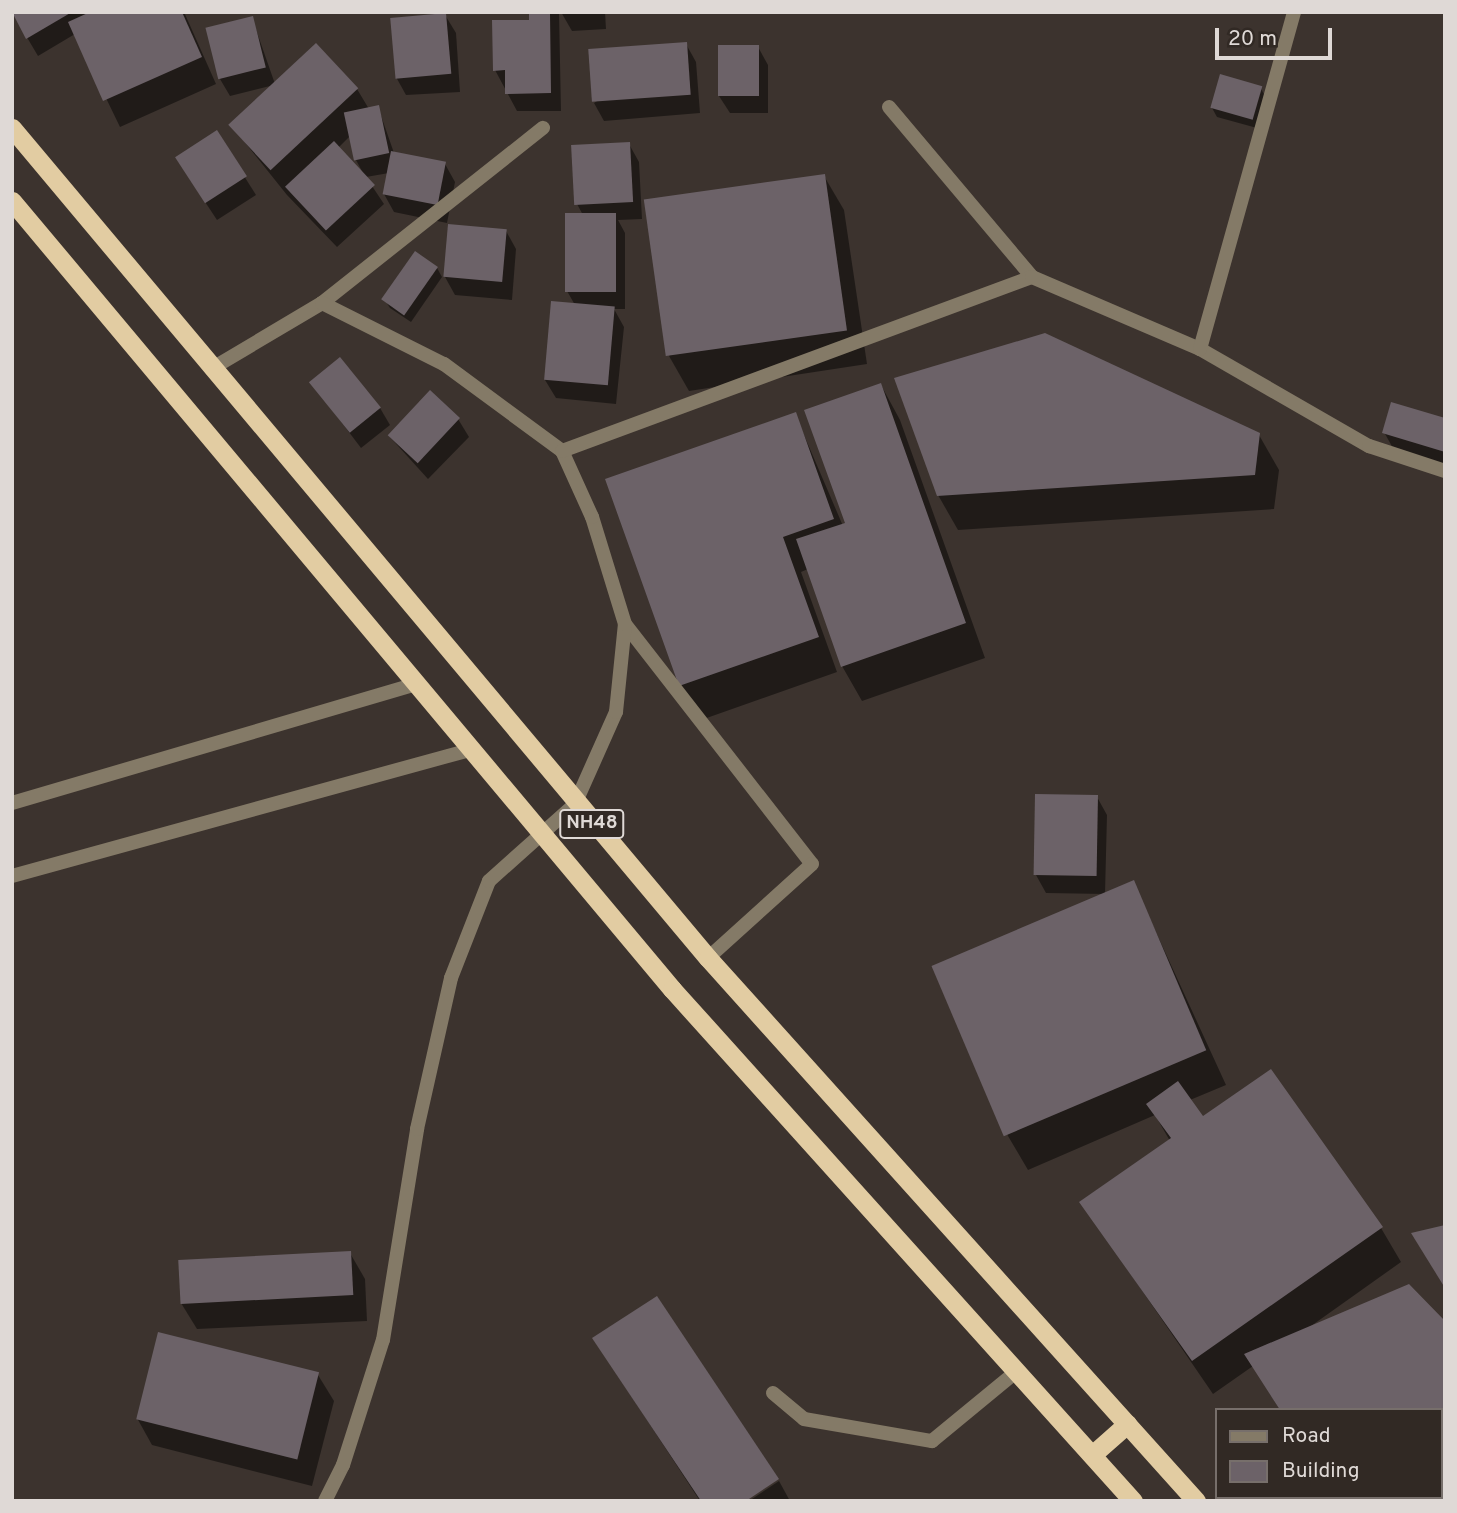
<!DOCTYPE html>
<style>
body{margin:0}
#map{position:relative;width:1457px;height:1513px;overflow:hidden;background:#3c332e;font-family:Overpass,sans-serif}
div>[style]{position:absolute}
.shadow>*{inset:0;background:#0007}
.building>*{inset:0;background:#6c6268;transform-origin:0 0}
.minor>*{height:14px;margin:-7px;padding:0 7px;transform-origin:7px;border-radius:7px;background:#847a67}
.trunk>*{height:19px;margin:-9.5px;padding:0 9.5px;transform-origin:9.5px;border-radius:9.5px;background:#e2cca2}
span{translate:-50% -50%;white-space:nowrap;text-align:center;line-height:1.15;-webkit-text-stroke:7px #312924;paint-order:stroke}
.shield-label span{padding:2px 5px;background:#312924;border:2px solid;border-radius:5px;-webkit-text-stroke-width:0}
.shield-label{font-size:19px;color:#dfd9d6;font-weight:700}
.frame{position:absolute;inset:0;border:14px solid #dfd9d6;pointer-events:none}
.legend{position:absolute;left:1215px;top:1408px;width:228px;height:91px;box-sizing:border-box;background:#312924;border:2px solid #776f6b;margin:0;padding:9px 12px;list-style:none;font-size:21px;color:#dfd9d6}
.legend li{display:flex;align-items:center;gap:14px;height:35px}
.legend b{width:35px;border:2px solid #776f6b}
.scale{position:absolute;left:1215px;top:28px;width:117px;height:32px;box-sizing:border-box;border:4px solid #dfd9d6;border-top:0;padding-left:9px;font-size:21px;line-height:24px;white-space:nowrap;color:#dfd9d6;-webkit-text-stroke:5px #312924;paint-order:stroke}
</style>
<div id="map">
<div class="shadow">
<div style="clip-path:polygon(12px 12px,184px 12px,216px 84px,120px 127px,75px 34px,38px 56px)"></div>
<div style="clip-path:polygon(531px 12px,559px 12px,561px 111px,517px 111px,495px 70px,531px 21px)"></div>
<div style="clip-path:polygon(561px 12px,605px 12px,606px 29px,572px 31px)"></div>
<div style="clip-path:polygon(445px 15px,456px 33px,460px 92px,406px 95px,396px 77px)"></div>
<div style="clip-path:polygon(evenodd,252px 18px,275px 84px,357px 89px,369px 109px,378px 107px,394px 153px,445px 164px,455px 182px,447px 223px,394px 212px,384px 194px,389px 173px,366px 177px,384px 204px,337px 247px,287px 195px,231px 125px,274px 85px,230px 96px,220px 79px,252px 18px,351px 135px,356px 160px,363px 173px,338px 148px,351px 135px)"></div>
<div style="clip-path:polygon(686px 44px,696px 62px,700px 113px,604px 121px,594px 103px)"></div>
<div style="clip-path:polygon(758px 47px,768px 65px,768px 113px,730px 113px,719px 96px)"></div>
<div style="clip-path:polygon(1260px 87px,1265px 96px,1257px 128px,1217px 117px,1212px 108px)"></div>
<div style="clip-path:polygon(217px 133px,256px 195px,217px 220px,188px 176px)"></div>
<div style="clip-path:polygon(629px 144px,639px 162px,642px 219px,618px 220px,625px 233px,625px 309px,614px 309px,624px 327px,616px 404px,556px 398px,545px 380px,575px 305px,567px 291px,583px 215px,577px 204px)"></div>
<div style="clip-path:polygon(824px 176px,844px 210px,867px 364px,689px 391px,669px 356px)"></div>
<div style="clip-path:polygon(506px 231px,516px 249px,512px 300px,455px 295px,445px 277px)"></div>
<div style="clip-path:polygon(437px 268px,442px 277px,411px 322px,390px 308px,385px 300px)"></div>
<div style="clip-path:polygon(311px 382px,380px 408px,390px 425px,361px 448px)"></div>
<div style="clip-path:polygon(881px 385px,900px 420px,985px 658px,862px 701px,842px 666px,808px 569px,801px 572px,837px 672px,701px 720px,681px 685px,795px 414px,843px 526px,847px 524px)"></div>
<div style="clip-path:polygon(458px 419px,469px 437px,428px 479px,389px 436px)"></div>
<div style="clip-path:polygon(1445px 420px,1445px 466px,1394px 450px,1384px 432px)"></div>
<div style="clip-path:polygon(1259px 435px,1279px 470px,1274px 509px,958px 530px,938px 495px)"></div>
<div style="clip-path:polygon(1097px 797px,1107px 815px,1105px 894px,1133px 882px,1226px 1085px,1190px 1100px,1203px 1119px,1381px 1228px,1401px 1262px,1311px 1326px,1445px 1323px,1445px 1501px,1336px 1497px,1441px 1497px,1441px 1410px,1280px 1410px,1253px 1366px,1213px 1394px,1082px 1203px,1170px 1141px,1155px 1115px,1028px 1170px,1008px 1136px,934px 968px,1105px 894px,1046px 893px,1036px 875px)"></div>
<div style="clip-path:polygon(350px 1253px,365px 1279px,367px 1321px,197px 1329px,181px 1303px)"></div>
<div style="clip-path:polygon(594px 1339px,743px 1501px,700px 1501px)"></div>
<div style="clip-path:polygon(318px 1375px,334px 1401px,312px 1486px,152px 1445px,137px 1418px)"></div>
<div style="clip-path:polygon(779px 1481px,790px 1501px,749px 1501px)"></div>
</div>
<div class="building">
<div style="clip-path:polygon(12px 12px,72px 12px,26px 39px)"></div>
<div style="clip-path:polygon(90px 12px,182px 12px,202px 57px,103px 101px,68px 22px)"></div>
<div style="clip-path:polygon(529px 12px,550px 12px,551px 93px,505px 94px,505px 70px,493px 71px,492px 20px,529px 20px)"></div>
<div style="left:446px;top:13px;width:61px;height:56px;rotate:85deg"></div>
<div style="left:253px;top:16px;width:53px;height:49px;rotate:76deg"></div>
<div style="left:687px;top:42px;width:53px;height:99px;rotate:86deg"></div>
<div style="left:316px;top:43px;width:62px;height:120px;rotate:47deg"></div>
<div style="left:718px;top:45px;width:41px;height:51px"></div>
<div style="left:1220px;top:74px;width:44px;height:35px;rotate:16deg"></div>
<div style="left:379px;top:105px;width:49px;height:36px;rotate:78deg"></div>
<div style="left:217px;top:130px;width:55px;height:50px;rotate:57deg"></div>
<div style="left:334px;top:141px;width:60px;height:67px;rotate:47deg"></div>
<div style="left:630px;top:142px;width:60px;height:59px;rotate:87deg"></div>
<div style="left:391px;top:151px;width:56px;height:44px;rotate:11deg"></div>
<div style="left:825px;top:174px;width:158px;height:183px;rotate:82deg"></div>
<div style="left:565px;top:213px;width:51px;height:79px"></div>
<div style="left:448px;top:224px;width:59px;height:53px;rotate:5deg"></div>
<div style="left:415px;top:251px;width:28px;height:59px;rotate:35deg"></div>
<div style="left:551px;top:301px;width:64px;height:79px;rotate:5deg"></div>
<div style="clip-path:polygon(1045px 333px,1260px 433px,1255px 475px,937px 496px,894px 378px)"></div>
<div style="left:340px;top:357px;width:65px;height:40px;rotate:51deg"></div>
<div style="clip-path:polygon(881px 383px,966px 623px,841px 667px,796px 539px,845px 523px,804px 410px)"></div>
<div style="left:430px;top:390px;width:41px;height:62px;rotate:43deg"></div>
<div style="clip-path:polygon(1391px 402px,1445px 418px,1445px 452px,1382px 433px)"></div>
<div style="clip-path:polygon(796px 412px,834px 519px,783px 537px,819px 637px,679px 686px,605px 479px)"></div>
<div style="left:1035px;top:794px;width:63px;height:81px;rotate:1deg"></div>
<div style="left:1134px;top:880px;width:185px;height:220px;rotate:67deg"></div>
<div style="clip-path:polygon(1271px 1069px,1383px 1227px,1192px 1361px,1079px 1202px,1171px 1138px,1146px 1104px,1178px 1081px,1203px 1116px)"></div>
<div style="clip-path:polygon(1445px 1225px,1445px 1288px,1411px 1233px)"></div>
<div style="left:351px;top:1251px;width:44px;height:173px;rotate:87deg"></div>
<div style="clip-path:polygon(1409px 1284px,1445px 1321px,1445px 1501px,1339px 1501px,1441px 1497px,1441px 1410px,1280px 1410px,1244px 1354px)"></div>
<div style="clip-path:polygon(657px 1296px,779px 1479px,746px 1501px,701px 1501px,592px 1338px)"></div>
<div style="left:158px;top:1332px;width:166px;height:90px;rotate:14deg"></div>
</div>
<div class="minor">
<div style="left:889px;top:107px;width:222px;rotate:49.9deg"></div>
<div style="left:322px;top:303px;width:282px;rotate:-38.4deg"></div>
<div style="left:1200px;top:349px;width:195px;rotate:29.9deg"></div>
<div style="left:1369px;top:446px;width:80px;rotate:18.2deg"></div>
<div style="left:211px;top:369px;width:129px;rotate:-30.7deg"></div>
<div style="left:322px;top:303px;width:136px;rotate:26.6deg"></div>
<div style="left:444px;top:364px;width:147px;rotate:36.4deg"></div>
<div style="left:625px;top:624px;width:304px;rotate:52.1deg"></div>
<div style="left:812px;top:864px;width:140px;rotate:137.9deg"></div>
<div style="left:12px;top:803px;width:417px;rotate:-16.4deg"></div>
<div style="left:12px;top:876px;width:473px;rotate:-15.4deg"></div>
<div style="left:773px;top:1393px;width:40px;rotate:40deg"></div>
<div style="left:804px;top:1419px;width:130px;rotate:9.8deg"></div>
<div style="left:932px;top:1441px;width:110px;rotate:-39.5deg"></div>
<div style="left:325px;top:1501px;width:40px;rotate:-63.4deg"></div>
<div style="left:343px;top:1465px;width:131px;rotate:-72.3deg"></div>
<div style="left:383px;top:1340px;width:214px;rotate:-80.8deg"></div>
<div style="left:417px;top:1129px;width:155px;rotate:-77.3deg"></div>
<div style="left:451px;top:978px;width:104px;rotate:-68.6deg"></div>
<div style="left:489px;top:881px;width:115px;rotate:-41.8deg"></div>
<div style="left:575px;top:804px;width:101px;rotate:-66deg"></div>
<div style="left:616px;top:712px;width:88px;rotate:-84.2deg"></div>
<div style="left:625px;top:624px;width:112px;rotate:-107.1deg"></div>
<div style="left:592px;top:517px;width:72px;rotate:-114.4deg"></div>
<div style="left:562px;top:451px;width:501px;rotate:-20.32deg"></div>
<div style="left:1032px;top:277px;width:183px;rotate:23.2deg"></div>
<div style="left:1200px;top:349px;width:350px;rotate:-74.4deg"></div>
</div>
<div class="trunk">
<div style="left:12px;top:128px;width:1083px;rotate:50.02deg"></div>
<div style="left:708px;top:958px;width:730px;rotate:48.05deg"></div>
<div style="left:12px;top:201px;width:1028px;rotate:50.05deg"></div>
<div style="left:672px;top:989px;width:689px;rotate:48deg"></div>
<div style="left:1092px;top:1455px;width:47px;rotate:-41.5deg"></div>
</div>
<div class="shield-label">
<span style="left:592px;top:824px">NH48</span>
</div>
<div class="frame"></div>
<ul class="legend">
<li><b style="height:9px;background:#847a67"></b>Road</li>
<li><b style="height:19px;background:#6c6268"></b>Building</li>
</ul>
<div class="scale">20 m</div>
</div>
